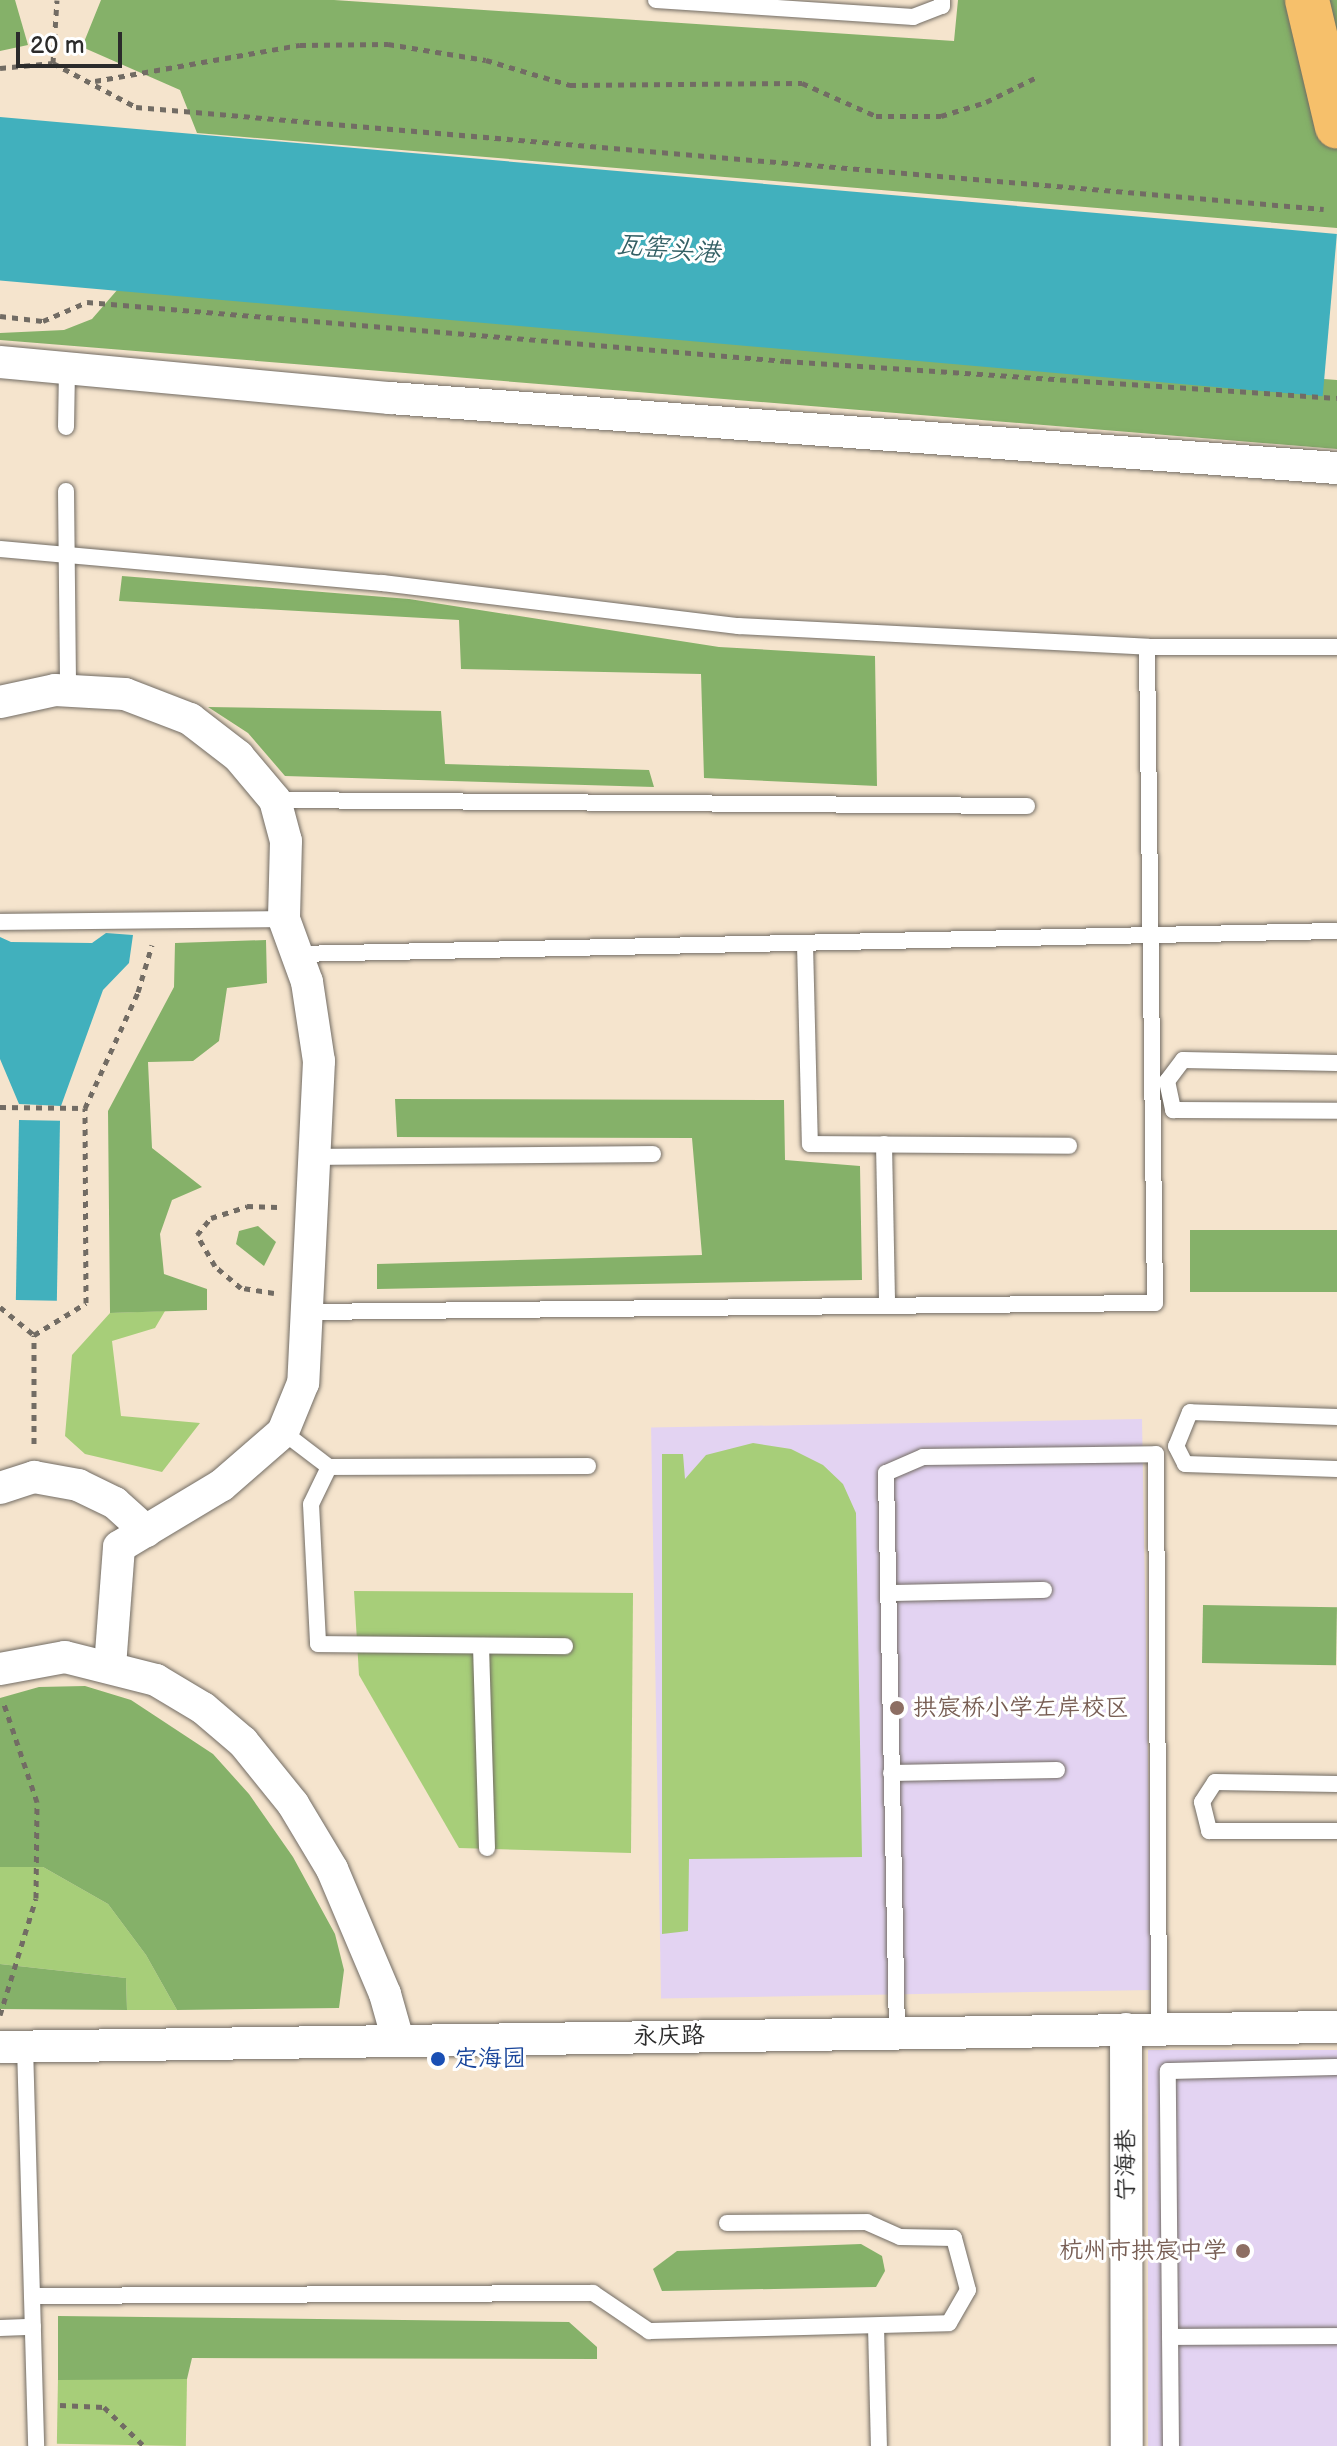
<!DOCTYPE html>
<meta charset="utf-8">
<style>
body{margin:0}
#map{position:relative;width:1337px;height:2446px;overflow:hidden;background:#f5e4cd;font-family:"Balsamiq Sans","LXGW WenKai TC",sans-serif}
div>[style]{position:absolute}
.built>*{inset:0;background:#e3d3f2;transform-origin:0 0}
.green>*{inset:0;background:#a7ce79;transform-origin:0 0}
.forest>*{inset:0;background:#85b169;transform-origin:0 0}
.water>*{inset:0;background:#41b0bd;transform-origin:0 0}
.path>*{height:5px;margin-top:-2.5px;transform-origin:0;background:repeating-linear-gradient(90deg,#726c64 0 6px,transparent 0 12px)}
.roads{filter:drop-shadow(0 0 2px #726c64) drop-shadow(0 0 2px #726c64)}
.service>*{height:16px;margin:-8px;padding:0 8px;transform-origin:8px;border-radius:8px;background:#fff}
.minor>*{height:32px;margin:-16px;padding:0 16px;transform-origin:16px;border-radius:16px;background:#fff}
.trunk>*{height:44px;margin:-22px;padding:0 22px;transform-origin:22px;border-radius:22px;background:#f6c06b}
.dots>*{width:22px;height:22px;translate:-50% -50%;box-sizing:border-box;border:4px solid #fff;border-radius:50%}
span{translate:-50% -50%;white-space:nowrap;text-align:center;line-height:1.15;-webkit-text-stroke:6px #fff;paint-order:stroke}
.education-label{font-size:24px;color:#785e54}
.left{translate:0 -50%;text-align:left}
.right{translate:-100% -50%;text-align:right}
.street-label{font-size:24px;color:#2b2b2b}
.transit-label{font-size:24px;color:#164399}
.water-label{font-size:26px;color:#346065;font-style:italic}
.scale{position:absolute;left:16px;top:32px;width:106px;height:36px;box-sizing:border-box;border:4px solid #2b2b2b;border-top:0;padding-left:10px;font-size:24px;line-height:28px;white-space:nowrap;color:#2b2b2b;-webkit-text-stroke:6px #fff;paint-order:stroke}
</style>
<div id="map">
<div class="built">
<div style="left:1142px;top:1419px;width:571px;height:491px;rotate:89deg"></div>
<div style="left:1337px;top:2050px;width:396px;height:189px;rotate:90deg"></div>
</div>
<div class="green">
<div style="clip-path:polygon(165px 1311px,155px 1328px,112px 1341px,121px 1416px,200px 1423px,162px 1472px,85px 1454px,65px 1436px,72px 1355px,110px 1313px)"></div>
<div style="clip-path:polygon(753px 1443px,791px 1449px,823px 1465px,843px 1484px,856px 1513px,862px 1857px,689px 1859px,688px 1931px,662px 1934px,662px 1454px,683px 1454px,685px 1479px,706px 1455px)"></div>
<div style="clip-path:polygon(354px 1591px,633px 1593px,631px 1853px,459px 1848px,359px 1675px)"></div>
<div style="clip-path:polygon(0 1867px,43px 1867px,108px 1904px,146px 1955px,177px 2010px,127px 2010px,126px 1978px,0 1964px)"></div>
<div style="left:187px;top:2379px;width:67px;height:129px;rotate:91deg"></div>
</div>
<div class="forest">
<div style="clip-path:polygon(0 0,15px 0,28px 45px,0 51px)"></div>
<div style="clip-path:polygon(101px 0,334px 0,954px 41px,958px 0,1337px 0,1337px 228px,197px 133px,180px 90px,82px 47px)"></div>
<div style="clip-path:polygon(118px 289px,1337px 380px,1337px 449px,0 340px,0 333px,64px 330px,92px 319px)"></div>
<div style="clip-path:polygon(122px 576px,409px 599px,719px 647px,875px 656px,877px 786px,704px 778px,701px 674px,461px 669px,459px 620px,119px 601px)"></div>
<div style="clip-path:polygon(208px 707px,441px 711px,445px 764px,649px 770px,654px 787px,285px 776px,248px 733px)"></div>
<div style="clip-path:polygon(266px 940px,267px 983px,227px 988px,219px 1041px,193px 1061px,148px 1062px,152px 1148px,202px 1187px,172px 1200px,160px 1234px,164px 1274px,207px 1289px,207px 1310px,110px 1313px,108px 1111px,174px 987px,175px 943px)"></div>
<div style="clip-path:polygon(395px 1099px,784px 1100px,785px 1160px,860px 1166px,862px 1280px,377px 1289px,377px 1264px,702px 1255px,692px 1138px,397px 1137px)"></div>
<div style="clip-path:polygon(258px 1226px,276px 1242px,264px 1266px,236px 1244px,239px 1231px)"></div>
<div style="left:1190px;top:1230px;width:147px;height:62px"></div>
<div style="left:1203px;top:1605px;width:134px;height:58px;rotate:1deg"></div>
<div style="clip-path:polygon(85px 1686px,131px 1700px,213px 1754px,249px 1794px,293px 1857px,335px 1934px,344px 1970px,339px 2008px,177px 2010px,146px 1955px,108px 1904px,43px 1867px,0 1867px,0 1698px,39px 1687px)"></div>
<div style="clip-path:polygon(0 1964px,126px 1978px,127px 2010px,0 2009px)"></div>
<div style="clip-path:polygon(861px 2244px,882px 2256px,885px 2271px,876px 2287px,662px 2291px,653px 2269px,677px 2251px)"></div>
<div style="clip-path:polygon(58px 2316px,569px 2322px,597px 2347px,597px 2359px,192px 2358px,187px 2379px,58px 2380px)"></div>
</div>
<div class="water">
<div style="left:0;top:117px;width:1342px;height:163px;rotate:5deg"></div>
<div style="clip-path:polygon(106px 933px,133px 935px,129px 963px,103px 990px,61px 1106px,19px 1104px,0 1059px,0 937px,11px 942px,92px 943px)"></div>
<div style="left:19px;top:1120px;width:41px;height:180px;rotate:1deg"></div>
</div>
<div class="path">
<div style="left:53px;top:63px;width:63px;rotate:-86.4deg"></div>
<div style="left:0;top:68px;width:53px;rotate:-5.4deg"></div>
<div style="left:53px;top:63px;width:94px;rotate:27.9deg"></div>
<div style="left:136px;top:107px;width:1192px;rotate:4.91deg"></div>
<div style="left:95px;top:81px;width:208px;rotate:-10deg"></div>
<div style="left:300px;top:45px;width:88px;rotate:-0.7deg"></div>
<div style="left:388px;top:44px;width:99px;rotate:9.3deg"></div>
<div style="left:486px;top:60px;width:88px;rotate:16.6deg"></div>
<div style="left:570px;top:85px;width:232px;rotate:-0.5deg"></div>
<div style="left:802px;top:83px;width:81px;rotate:24deg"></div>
<div style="left:876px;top:116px;width:65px"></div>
<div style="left:941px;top:116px;width:47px;rotate:-17.3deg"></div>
<div style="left:986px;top:102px;width:59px;rotate:-26.1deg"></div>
<div style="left:0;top:316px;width:43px;rotate:6.6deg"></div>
<div style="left:43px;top:321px;width:48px;rotate:-23.4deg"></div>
<div style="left:87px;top:302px;width:700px;rotate:4.83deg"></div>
<div style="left:785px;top:361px;width:553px;rotate:3.83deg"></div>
<div style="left:0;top:1107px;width:85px;rotate:0.7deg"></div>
<div style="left:274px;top:1293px;width:33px;rotate:-171deg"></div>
<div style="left:241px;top:1288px;width:34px;rotate:-140deg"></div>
<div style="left:215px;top:1266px;width:36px;rotate:-120deg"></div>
<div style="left:197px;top:1235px;width:22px;rotate:-51deg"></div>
<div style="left:211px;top:1218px;width:38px;rotate:-18deg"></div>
<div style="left:247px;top:1206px;width:31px;rotate:2deg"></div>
<div style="left:0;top:1307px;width:44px;rotate:39.5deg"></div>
<div style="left:34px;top:1444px;width:109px;rotate:-90deg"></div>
<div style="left:34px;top:1335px;width:61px;rotate:-31.6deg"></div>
<div style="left:86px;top:1303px;width:195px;rotate:-90.3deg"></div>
<div style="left:85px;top:1108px;width:128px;rotate:-65.4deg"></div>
<div style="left:138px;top:992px;width:49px;rotate:-73.4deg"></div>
<div style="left:0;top:2015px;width:122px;rotate:-72.9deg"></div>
<div style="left:36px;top:1898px;width:96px;rotate:-89.4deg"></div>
<div style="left:37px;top:1802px;width:107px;rotate:-108.6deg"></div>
<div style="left:60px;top:2405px;width:44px;rotate:2.6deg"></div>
<div style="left:104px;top:2407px;width:56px;rotate:44.3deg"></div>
</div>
<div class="roads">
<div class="service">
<div style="left:656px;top:0;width:258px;rotate:3.8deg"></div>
<div style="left:913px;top:17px;width:31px;rotate:-21deg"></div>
<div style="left:942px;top:6px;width:6px;rotate:-90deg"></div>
<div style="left:66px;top:427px;width:60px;rotate:-89deg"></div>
<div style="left:66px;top:491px;width:199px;rotate:89.4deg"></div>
<div style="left:0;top:549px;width:384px;rotate:5.1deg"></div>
<div style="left:382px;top:583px;width:359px;rotate:6.9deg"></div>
<div style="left:738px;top:626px;width:411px;rotate:2.9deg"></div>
<div style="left:1148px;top:647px;width:189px"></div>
<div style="left:275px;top:800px;width:752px;rotate:0.46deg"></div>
<div style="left:0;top:922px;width:284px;rotate:-0.6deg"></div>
<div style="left:805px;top:944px;width:200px;rotate:88.6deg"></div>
<div style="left:810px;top:1144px;width:259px;rotate:0.4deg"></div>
<div style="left:297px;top:954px;width:1040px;rotate:-1.27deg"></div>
<div style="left:1337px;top:1063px;width:154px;rotate:-178.9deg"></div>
<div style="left:1183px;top:1060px;width:26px;rotate:127deg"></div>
<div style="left:1167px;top:1081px;width:30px;rotate:78deg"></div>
<div style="left:1173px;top:1110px;width:164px;rotate:0.3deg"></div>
<div style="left:884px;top:1144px;width:161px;rotate:88.9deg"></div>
<div style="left:314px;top:1157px;width:339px;rotate:-0.5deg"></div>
<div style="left:306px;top:1312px;width:849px;rotate:-0.61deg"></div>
<div style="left:1155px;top:1303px;width:656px;rotate:-90.7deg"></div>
<div style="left:1337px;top:1417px;width:147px;rotate:-178.1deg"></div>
<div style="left:1190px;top:1412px;width:37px;rotate:112deg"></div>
<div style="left:1176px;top:1446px;width:20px;rotate:63deg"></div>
<div style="left:1185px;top:1464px;width:152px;rotate:1.9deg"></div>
<div style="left:283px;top:1432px;width:58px;rotate:37.3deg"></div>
<div style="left:329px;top:1467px;width:259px;rotate:-0.2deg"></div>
<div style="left:329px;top:1467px;width:41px;rotate:115.9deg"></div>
<div style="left:311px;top:1504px;width:140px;rotate:87.1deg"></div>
<div style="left:318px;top:1644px;width:247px;rotate:0.5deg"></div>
<div style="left:889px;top:1593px;width:155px;rotate:-1.1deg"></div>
<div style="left:481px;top:1646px;width:202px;rotate:88.3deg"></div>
<div style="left:891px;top:1773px;width:166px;rotate:-1deg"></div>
<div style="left:1337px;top:1784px;width:122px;rotate:-179.1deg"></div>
<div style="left:1215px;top:1782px;width:24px;rotate:123deg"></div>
<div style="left:1202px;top:1802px;width:30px;rotate:76deg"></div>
<div style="left:1209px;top:1831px;width:128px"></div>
<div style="left:897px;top:2033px;width:560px;rotate:-91.13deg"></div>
<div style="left:886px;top:1473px;width:40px;rotate:-23.4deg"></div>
<div style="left:923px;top:1457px;width:233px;rotate:-0.7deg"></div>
<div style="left:1156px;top:1454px;width:574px;rotate:89.7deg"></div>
<div style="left:25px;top:2046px;width:400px;rotate:88.4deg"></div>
<div style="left:32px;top:2296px;width:561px;rotate:-0.31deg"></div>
<div style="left:593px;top:2293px;width:68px;rotate:34.2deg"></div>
<div style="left:649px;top:2331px;width:300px;rotate:-1.5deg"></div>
<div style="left:949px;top:2323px;width:38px;rotate:-60deg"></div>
<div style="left:968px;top:2290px;width:54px;rotate:-105.1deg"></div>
<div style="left:954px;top:2238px;width:54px;rotate:-178.9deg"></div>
<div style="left:900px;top:2237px;width:36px;rotate:-156deg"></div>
<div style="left:867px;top:2222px;width:140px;rotate:179.6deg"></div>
<div style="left:876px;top:2326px;width:120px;rotate:88.6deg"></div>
<div style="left:0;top:2328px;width:33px;rotate:-2deg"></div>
<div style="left:1170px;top:2337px;width:167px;rotate:-0.3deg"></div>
<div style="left:1171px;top:2446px;width:375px;rotate:-90.5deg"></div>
<div style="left:1168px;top:2071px;width:169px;rotate:-1.4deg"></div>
</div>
<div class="minor">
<div style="left:0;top:362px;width:392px;rotate:5.3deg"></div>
<div style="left:390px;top:398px;width:950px;rotate:4.23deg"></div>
<div style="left:0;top:702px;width:56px;rotate:-12.3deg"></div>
<div style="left:55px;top:690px;width:70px;rotate:3.3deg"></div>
<div style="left:125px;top:694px;width:70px;rotate:21deg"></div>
<div style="left:190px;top:719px;width:61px;rotate:37.6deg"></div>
<div style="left:238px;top:756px;width:57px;rotate:49.9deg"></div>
<div style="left:275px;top:800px;width:42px;rotate:75deg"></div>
<div style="left:286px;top:841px;width:78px;rotate:91.5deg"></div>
<div style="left:284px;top:919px;width:67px;rotate:69.9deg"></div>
<div style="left:307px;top:982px;width:80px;rotate:81.4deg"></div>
<div style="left:319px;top:1061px;width:322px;rotate:92.8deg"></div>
<div style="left:303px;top:1383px;width:53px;rotate:112.2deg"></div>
<div style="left:283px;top:1432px;width:81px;rotate:139deg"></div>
<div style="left:222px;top:1485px;width:120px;rotate:149deg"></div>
<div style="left:119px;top:1547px;width:119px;rotate:94.3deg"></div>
<div style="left:0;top:1488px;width:36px;rotate:-18deg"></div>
<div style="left:34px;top:1477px;width:45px;rotate:10.3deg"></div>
<div style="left:78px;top:1485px;width:41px;rotate:25.9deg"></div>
<div style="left:115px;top:1503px;width:42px;rotate:42.1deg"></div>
<div style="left:0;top:1669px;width:66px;rotate:-10.5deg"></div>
<div style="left:65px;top:1657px;width:94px;rotate:14.2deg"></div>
<div style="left:156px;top:1680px;width:55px;rotate:30.8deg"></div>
<div style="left:203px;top:1708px;width:52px;rotate:40.4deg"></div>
<div style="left:243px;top:1742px;width:80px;rotate:51.1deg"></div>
<div style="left:293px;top:1804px;width:76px;rotate:59deg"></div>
<div style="left:332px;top:1869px;width:136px;rotate:67deg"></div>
<div style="left:385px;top:1994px;width:48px;rotate:74.2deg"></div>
<div style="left:1126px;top:2029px;width:417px;rotate:89.9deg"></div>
<div style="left:0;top:2047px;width:1337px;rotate:-0.86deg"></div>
</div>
<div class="trunk">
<div style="left:1307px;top:0;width:130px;rotate:76.7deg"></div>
</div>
</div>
<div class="dots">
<div style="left:897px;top:1708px;background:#8d6e63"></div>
<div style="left:438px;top:2059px;background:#1a4fb4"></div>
<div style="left:1243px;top:2251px;background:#8d6e63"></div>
</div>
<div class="education-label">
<span class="left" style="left:913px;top:1708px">拱宸桥小学左岸校区</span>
<span class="right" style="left:1227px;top:2251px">杭州市拱宸中学</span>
</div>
<div class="street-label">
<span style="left:669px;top:2036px;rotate:-1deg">永庆路</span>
<span style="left:1126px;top:2165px;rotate:-90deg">宁海巷</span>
</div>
<div class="transit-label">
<span class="left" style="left:454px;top:2059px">定海园</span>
</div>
<div class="water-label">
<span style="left:668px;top:250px;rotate:5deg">瓦窑头港</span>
</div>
<div class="scale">20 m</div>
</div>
